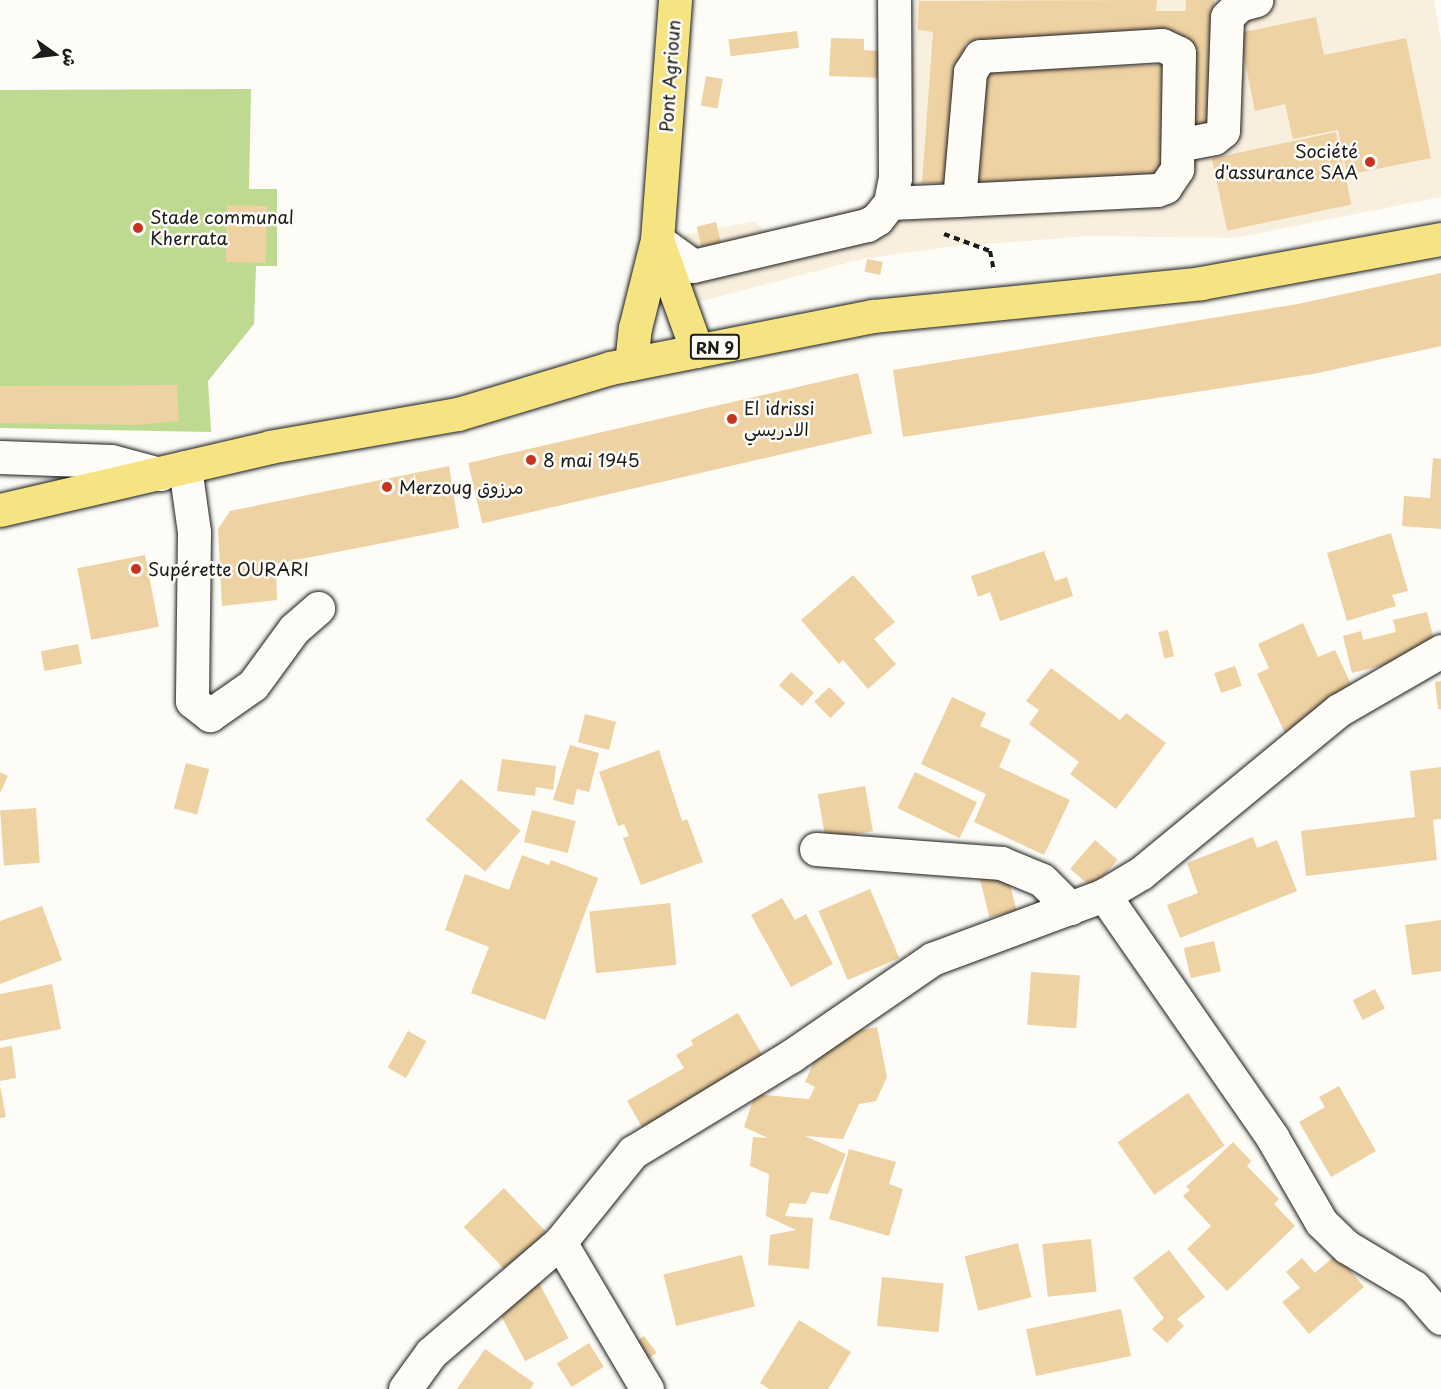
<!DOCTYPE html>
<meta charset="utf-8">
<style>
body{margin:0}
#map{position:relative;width:1441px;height:1389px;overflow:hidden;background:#fdfcf7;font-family:"Playpen Sans","Playpen Sans Arabic",sans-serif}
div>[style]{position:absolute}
.built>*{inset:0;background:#f9efde}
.green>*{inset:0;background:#bed990}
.building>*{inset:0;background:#efd2a3;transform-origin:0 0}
.path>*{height:4px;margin-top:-2px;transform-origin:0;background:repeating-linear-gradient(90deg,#1c1c1c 0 6px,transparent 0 10.5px)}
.roads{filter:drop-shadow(0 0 2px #1c1c1c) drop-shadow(0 0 2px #1c1c1c)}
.minor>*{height:33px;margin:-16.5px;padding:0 16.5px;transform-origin:16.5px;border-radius:16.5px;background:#fdfcf7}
.major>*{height:33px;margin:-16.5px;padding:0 16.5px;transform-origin:16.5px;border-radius:16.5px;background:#f6e381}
.dots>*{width:16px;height:16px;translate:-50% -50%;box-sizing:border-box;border:3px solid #fdfcf7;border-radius:50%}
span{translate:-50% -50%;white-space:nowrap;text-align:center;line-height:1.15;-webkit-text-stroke:5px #fdfcf7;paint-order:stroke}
.shield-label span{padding:2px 4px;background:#fdfcf7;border:2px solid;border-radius:4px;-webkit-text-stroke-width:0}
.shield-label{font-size:16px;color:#1c1c1c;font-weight:700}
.street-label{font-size:18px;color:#1c1c1c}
.poi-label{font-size:18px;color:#1c1c1c}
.right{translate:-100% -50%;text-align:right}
.left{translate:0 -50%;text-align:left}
.north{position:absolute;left:24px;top:24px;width:60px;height:60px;-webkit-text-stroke:4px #fdfcf7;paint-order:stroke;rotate:104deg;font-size:16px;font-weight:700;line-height:24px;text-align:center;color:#1c1c1c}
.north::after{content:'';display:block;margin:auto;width:21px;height:27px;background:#1c1c1c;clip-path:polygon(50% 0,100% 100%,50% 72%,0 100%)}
</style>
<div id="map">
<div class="built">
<div style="clip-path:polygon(915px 0,1434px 0,1441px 41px,1441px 197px,1235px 238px,1089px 236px,948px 247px,862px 259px,694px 303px,684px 235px,754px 221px,769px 234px,907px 191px)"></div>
</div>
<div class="green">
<div style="clip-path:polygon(251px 89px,249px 189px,277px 189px,277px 266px,256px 266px,254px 324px,208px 381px,211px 432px,0 428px,0 90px)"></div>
</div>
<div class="building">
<div style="clip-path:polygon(1157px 0,1156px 11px,1186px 11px,1186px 0,1214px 0,1215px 129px,1189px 130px,1188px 37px,965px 43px,956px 183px,922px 183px,933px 32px,918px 30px,919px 1px)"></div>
<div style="clip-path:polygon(1316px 17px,1324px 55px,1406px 38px,1431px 158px,1347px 175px,1338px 130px,1293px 139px,1285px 104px,1255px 111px,1239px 33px)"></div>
<div style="left:797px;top:31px;width:17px;height:69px;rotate:83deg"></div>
<div style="clip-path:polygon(831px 38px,864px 39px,864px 50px,886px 52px,885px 78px,829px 76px)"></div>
<div style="clip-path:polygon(1167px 65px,1166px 174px,978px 187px,986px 70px)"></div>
<div style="left:706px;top:76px;width:17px;height:30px;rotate:10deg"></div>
<div style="left:1336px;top:132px;width:74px;height:127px;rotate:78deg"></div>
<div style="left:267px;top:206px;width:57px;height:40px;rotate:91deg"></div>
<div style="left:716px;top:222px;width:21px;height:20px;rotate:76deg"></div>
<div style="left:867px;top:259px;width:16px;height:13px;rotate:11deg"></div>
<div style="clip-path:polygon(1441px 273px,1441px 346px,1313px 374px,903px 437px,893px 370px,1298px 304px)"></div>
<div style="left:858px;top:373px;width:62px;height:400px;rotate:77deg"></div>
<div style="clip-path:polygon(177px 385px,179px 421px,135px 425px,0 423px,0 386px)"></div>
<div style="clip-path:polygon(1433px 458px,1441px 459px,1441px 529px,1402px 526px,1404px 496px,1430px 498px)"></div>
<div style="clip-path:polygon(449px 466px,459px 528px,276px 564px,277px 600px,222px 606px,218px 529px,230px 511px)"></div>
<div style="clip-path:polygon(1391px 533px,1408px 591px,1392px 595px,1396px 606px,1347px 621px,1327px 553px)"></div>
<div style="clip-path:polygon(1044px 551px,1055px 581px,1067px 577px,1073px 596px,1000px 621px,990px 592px,978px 597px,971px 576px)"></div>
<div style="left:145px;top:555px;width:73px;height:69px;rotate:79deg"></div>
<div style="clip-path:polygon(853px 575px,895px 622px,874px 639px,896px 664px,868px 689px,843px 660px,839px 664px,801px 620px)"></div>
<div style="clip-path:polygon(1427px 612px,1437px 652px,1352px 673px,1343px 636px,1361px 631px,1363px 640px,1396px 632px,1393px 620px)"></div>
<div style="clip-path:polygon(1303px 623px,1318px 657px,1335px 650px,1358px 699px,1285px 733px,1257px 674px,1269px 668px,1258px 644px)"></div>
<div style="left:1168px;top:630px;width:27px;height:10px;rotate:77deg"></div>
<div style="left:78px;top:644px;width:20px;height:38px;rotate:79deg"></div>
<div style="left:1235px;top:666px;width:21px;height:22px;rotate:71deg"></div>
<div style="clip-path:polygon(1051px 668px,1120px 720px,1126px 713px,1166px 743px,1116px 809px,1070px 774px,1079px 762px,1029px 724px,1039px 710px,1026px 701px)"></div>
<div style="left:791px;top:672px;width:31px;height:18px;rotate:42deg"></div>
<div style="clip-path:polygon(1441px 681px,1441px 709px,1438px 709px,1435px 682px)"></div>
<div style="left:829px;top:687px;width:23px;height:21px;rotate:45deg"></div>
<div style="clip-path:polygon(952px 697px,986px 713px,980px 726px,1011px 740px,999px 767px,1070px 800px,1044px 855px,974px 822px,986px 794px,921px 764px)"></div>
<div style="left:585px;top:714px;width:32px;height:29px;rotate:14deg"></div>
<div style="clip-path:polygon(570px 745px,599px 753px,589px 792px,577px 789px,573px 805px,553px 800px)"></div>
<div style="clip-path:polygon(659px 750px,682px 821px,687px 819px,703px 862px,641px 885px,623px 838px,629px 836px,624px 824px,618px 826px,599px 772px)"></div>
<div style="clip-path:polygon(502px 759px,556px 766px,553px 790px,536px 787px,535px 796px,497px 791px)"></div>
<div style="left:186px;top:763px;width:24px;height:47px;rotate:15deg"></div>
<div style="clip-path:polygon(1441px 767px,1441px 819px,1433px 820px,1437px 860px,1306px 876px,1301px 831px,1415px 817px,1410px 771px)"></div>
<div style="clip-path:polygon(0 772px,8px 776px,0 793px)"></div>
<div style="left:915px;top:772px;width:69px;height:40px;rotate:26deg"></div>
<div style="left:461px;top:779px;width:79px;height:54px;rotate:41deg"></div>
<div style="left:865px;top:786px;width:46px;height:48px;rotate:80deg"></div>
<div style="left:36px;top:808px;width:55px;height:36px;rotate:86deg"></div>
<div style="left:532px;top:810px;width:45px;height:33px;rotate:14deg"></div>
<div style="clip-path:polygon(1253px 837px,1257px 848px,1277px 840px,1297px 891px,1180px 938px,1167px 905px,1198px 893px,1187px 863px)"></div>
<div style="left:1095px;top:840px;width:30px;height:38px;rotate:41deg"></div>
<div style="clip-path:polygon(522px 855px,549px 865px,551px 860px,598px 878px,545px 1020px,471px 993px,489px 947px,445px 930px,465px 874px,509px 890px)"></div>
<div style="left:1006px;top:868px;width:44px;height:28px;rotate:76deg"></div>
<div style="left:870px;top:889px;width:75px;height:56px;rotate:67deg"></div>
<div style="clip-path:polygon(782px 898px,795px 920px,806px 914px,833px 964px,791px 987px,751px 915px)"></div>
<div style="left:670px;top:903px;width:62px;height:81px;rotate:84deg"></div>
<div style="clip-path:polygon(42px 906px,62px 960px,0 984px,0 921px)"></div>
<div style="clip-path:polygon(1441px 920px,1441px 971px,1412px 975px,1405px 925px)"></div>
<div style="left:1214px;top:941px;width:31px;height:31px;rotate:77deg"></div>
<div style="left:1031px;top:972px;width:49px;height:53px;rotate:4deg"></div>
<div style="clip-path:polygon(52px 984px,61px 1029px,0 1041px,0 994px)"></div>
<div style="left:1375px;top:989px;width:22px;height:25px;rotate:63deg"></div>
<div style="clip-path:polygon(738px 1013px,767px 1063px,646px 1134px,627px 1101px,684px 1068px,676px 1055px,693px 1045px,691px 1040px)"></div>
<div style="clip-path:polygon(877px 1027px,887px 1077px,876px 1101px,859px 1104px,843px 1139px,805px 1136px,846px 1154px,828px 1194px,811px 1192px,806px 1204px,790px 1203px,785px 1216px,813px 1218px,809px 1269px,768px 1265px,770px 1235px,796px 1230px,766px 1216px,769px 1174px,750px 1166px,753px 1137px,768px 1138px,744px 1127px,755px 1094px,809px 1099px,815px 1087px,805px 1082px,825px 1037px)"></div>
<div style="left:408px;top:1031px;width:21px;height:42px;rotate:29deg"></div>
<div style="clip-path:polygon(12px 1046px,16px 1078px,0 1081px,0 1048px)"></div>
<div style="clip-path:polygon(0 1086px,6px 1117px,0 1118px)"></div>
<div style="clip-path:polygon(1339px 1086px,1376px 1151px,1331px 1177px,1299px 1122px,1325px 1107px,1319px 1097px)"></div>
<div style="left:1188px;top:1093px;width:64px;height:86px;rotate:55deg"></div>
<div style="clip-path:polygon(1233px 1142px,1251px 1161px,1247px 1166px,1279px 1199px,1274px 1204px,1295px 1226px,1227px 1291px,1187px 1249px,1211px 1226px,1183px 1196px,1190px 1190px,1186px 1187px)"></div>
<div style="clip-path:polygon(849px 1149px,896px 1162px,889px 1184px,903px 1189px,889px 1236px,829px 1219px)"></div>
<div style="left:504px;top:1188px;width:69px;height:56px;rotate:46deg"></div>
<div style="left:1091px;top:1239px;width:53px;height:49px;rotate:84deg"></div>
<div style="left:1018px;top:1243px;width:56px;height:55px;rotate:76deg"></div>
<div style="clip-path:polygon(1169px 1250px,1205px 1297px,1177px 1319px,1184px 1326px,1167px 1343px,1152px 1329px,1164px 1318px,1133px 1278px)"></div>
<div style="clip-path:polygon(1337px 1254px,1364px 1287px,1309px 1334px,1282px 1302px,1300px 1288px,1286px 1272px,1302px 1258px,1315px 1273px)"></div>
<div style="left:742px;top:1255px;width:53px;height:81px;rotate:76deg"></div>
<div style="left:882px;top:1277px;width:62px;height:49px;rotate:6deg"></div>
<div style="left:537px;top:1279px;width:67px;height:49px;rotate:62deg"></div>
<div style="left:1121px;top:1309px;width:48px;height:97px;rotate:78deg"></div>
<div style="clip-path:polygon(799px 1320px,851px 1352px,828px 1389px,769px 1389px,760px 1383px)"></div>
<div style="left:644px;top:1336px;width:21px;height:22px;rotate:53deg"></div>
<div style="left:589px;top:1343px;width:28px;height:38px;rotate:58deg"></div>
<div style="clip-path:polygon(485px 1349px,534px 1383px,530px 1389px,457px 1389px)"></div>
</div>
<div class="path">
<div style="left:944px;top:234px;width:49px;rotate:20.3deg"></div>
<div style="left:990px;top:251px;width:21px;rotate:79deg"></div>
</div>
<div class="roads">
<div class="minor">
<div style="left:1178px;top:145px;width:37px;rotate:-11deg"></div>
<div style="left:1214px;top:138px;width:11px;rotate:-38deg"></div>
<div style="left:1223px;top:131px;width:114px;rotate:-88deg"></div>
<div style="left:1227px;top:17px;width:17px;rotate:-45deg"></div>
<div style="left:1239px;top:5px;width:18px;rotate:-16deg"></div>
<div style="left:890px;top:203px;width:69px;rotate:-2.5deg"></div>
<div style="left:959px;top:200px;width:198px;rotate:-2.9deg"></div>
<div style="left:1157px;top:190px;width:9px;rotate:-21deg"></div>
<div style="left:1165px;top:187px;width:22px;rotate:-56deg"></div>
<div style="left:1177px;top:169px;width:116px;rotate:-89deg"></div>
<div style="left:1179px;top:53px;width:19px;rotate:-155deg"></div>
<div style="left:1162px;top:45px;width:182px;rotate:176.5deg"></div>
<div style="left:980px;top:56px;width:19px;rotate:122deg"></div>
<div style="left:970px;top:72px;width:128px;rotate:94.9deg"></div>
<div style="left:657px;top:240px;width:44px;rotate:35.8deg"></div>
<div style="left:693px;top:266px;width:179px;rotate:-13.3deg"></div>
<div style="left:867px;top:225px;width:12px;rotate:-31deg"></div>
<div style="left:877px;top:219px;width:21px;rotate:-51deg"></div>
<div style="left:890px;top:203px;width:25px;rotate:-79deg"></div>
<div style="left:895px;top:178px;width:178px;rotate:-90.3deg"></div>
<div style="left:0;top:457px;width:111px;rotate:2.1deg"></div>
<div style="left:111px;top:461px;width:51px;rotate:14.9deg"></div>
<div style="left:185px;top:467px;width:66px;rotate:82.1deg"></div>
<div style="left:194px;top:532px;width:169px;rotate:90.7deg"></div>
<div style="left:192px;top:701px;width:23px;rotate:38deg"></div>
<div style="left:210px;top:715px;width:52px;rotate:-34.9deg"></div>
<div style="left:253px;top:685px;width:69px;rotate:-53.8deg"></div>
<div style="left:294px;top:629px;width:32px;rotate:-41deg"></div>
<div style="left:816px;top:849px;width:186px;rotate:4.3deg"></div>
<div style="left:1001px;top:863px;width:44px;rotate:22.5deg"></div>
<div style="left:1042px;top:880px;width:40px;rotate:45deg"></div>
<div style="left:1104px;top:895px;width:295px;rotate:55.2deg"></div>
<div style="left:1272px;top:1137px;width:98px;rotate:60deg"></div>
<div style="left:1321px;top:1222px;width:36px;rotate:44deg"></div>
<div style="left:1347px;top:1247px;width:78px;rotate:30.8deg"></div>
<div style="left:1414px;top:1287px;width:41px;rotate:48.9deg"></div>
<div style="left:560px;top:1242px;width:171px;rotate:59.4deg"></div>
<div style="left:405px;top:1389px;width:44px;rotate:-54.2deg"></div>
<div style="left:431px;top:1353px;width:170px;rotate:-40.7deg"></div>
<div style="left:560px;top:1242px;width:116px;rotate:-51deg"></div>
<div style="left:633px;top:1152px;width:185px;rotate:-31.3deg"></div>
<div style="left:791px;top:1056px;width:171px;rotate:-34.5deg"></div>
<div style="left:932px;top:959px;width:184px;rotate:-20.4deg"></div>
<div style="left:1104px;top:895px;width:43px;rotate:-30.7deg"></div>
<div style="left:1141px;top:873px;width:256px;rotate:-39.5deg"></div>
<div style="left:1339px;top:710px;width:118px;rotate:-30deg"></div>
</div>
<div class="major">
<div style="left:657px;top:240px;width:118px;rotate:70.2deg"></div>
<div style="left:631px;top:364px;width:36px;rotate:-84deg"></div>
<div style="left:635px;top:328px;width:91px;rotate:-76deg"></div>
<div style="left:657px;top:240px;width:241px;rotate:-85.7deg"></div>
<div style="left:0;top:510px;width:277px;rotate:-13.1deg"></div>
<div style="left:270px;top:447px;width:191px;rotate:-10deg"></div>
<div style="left:458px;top:414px;width:159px;rotate:-16.8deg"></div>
<div style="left:610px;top:368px;width:268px;rotate:-11.2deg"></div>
<div style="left:873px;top:316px;width:330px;rotate:-5.7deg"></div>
<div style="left:1201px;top:283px;width:244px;rotate:-10.4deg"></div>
</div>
</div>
<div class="dots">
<div style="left:1370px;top:162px;background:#c8321e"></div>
<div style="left:138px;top:228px;background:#c8321e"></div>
<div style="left:732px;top:419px;background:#c8321e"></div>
<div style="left:531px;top:460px;background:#c8321e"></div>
<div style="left:387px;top:487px;background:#c8321e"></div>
<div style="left:136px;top:569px;background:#c8321e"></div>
</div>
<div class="shield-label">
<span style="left:715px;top:347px">RN 9</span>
</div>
<div class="street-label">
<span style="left:670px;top:76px;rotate:-86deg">Pont Agrioun</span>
</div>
<div class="poi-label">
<span class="right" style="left:1358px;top:162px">Société<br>d'assurance SAA</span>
<span class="left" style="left:150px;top:228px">Stade communal<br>Kherrata</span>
<span class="left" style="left:744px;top:419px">El idrissi<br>الادريسي</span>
<span class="left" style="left:543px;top:460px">8 mai 1945</span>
<span class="left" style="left:399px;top:487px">Merzoug مرزوق</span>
<span class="left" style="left:148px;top:569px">Supérette OURARI</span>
</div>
<div class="north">ش</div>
</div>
